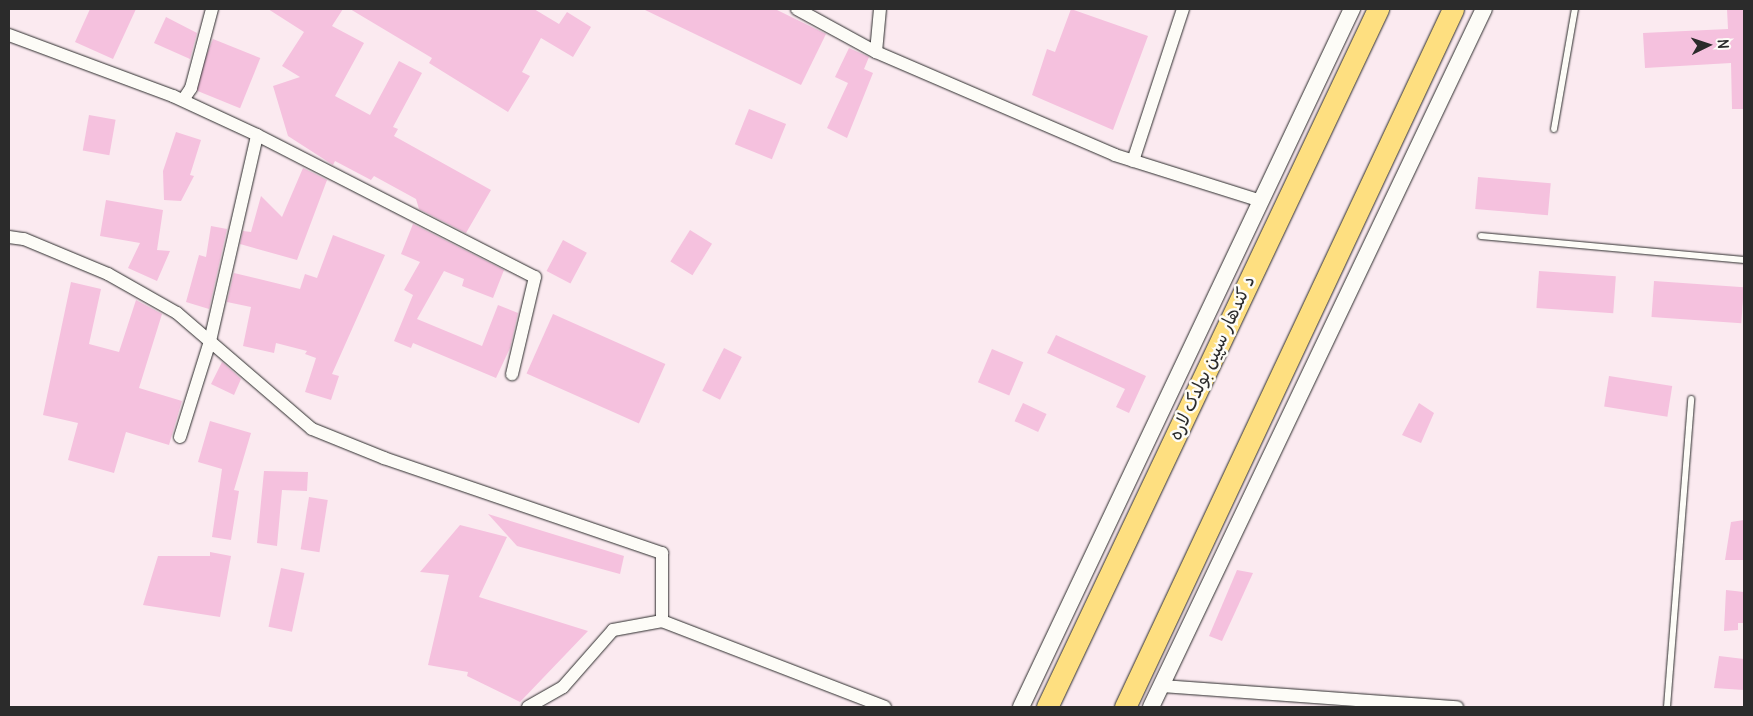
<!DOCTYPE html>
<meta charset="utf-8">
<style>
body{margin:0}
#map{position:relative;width:1753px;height:716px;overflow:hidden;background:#fbeaf0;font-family:Delius,"Playpen Sans Arabic",sans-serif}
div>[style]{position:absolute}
.building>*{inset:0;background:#f5c1de;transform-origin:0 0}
.roads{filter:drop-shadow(0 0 1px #2b2b2b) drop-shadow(0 0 1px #2b2b2b)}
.service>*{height:6px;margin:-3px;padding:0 3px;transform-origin:3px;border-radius:3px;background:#fdfcf7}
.minor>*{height:12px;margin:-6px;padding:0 6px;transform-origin:6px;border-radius:6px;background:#fdfcf7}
.tertiary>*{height:16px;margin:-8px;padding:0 8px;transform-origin:8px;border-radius:8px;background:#fdfcf7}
.trunk>*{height:21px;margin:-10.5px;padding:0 10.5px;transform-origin:10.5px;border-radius:10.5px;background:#fedf80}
span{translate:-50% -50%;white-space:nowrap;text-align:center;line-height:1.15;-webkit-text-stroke:5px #fdfcf7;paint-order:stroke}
.street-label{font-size:18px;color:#2b2b2b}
.frame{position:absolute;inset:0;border:10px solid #2b2b2b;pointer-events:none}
.north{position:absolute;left:1683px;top:20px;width:50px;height:50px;-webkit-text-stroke:4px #fdfcf7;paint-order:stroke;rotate:86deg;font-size:14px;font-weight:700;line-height:20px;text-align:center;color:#2b2b2b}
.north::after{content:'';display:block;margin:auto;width:18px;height:22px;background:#2b2b2b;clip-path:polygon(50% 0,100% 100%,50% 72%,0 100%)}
</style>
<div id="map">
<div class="building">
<div style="clip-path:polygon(90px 9px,136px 9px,113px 59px,75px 42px)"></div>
<div style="clip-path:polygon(268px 9px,343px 9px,332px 26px,364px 43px,335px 96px,370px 115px,399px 61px,422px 73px,393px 127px,398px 129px,394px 136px,491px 190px,466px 233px,419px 209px,416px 199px,374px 176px,371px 180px,335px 161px,333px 165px,288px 136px,273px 86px,300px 77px,282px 66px,304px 32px)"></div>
<div style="clip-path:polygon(350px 9px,534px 9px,559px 24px,567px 12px,591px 27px,573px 57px,541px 38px,522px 72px,530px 76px,508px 112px,429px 63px,432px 58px)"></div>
<div style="clip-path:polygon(643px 9px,775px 9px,826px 34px,801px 85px)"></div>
<div style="clip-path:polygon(1071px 9px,1148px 36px,1113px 130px,1032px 95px,1047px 49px,1055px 52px)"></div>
<div style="clip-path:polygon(1727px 9px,1744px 9px,1744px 109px,1732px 109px,1731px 63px,1645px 68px,1643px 33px,1728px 29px)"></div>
<div style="clip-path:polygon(166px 17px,197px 33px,190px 59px,154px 43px)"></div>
<div style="left:213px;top:39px;width:51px;height:54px;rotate:22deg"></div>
<div style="clip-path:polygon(849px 48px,869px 57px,864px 69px,873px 73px,847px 138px,827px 128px,848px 83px,835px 77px)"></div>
<div style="left:749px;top:109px;width:40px;height:38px;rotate:22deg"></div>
<div style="left:89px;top:115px;width:27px;height:36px;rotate:10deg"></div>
<div style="clip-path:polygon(176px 132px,201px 140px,190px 175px,194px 176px,181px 201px,164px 200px,163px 171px)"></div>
<div style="clip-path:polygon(303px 168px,327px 180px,297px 260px,240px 244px,243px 231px,251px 232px,261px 196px,282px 217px)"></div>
<div style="left:1478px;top:177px;width:73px;height:32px;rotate:5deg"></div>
<div style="clip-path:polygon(106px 200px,163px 210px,157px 250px,170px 251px,157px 281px,128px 268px,140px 243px,100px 236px)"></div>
<div style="clip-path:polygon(413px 224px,504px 270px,493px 298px,462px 286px,464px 279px,444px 271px,417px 319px,482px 346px,498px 305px,518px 313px,510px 348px,496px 378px,413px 343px,411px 348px,394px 341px,413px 295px,404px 290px,420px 262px,401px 254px)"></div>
<div style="clip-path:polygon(211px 226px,227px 229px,209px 309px,186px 302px,199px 255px,206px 257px)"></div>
<div style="left:690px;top:230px;width:26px;height:37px;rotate:32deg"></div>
<div style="clip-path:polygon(333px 235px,385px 255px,332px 374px,339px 376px,331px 400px,305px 392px,316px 358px,305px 354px,307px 351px,276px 343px,274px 353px,243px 346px,251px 307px,227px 302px,234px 273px,300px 289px,305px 274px,317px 278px)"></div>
<div style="left:563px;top:240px;width:27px;height:35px;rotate:28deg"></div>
<div style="left:1539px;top:271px;width:77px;height:37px;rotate:4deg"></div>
<div style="left:1654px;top:281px;width:90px;height:36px;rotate:4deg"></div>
<div style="clip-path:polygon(71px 282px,101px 289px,89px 344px,119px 352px,136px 300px,162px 314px,139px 388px,182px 401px,169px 445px,126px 432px,114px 473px,68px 460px,78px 423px,43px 415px)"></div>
<div style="left:553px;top:314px;width:123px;height:65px;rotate:24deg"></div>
<div style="clip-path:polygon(1056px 335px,1146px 376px,1129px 413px,1116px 407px,1125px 389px,1047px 353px)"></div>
<div style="left:724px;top:348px;width:20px;height:48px;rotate:27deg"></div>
<div style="left:992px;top:349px;width:34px;height:36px;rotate:23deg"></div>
<div style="clip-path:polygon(222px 362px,241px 379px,234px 395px,211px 384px)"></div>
<div style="left:1609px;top:376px;width:64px;height:31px;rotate:9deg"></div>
<div style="left:1023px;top:403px;width:26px;height:20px;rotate:25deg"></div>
<div style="clip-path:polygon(1419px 403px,1434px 413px,1421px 443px,1402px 435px)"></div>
<div style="clip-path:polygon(210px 421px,251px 433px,234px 490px,239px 491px,231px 540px,212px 537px,222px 469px,198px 462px)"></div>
<div style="clip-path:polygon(264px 471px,308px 472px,307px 491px,282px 490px,277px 546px,257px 543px)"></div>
<div style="left:309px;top:497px;width:19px;height:53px;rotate:9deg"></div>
<div style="clip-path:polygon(488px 514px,624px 556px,620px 574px,517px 546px)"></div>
<div style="clip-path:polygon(1744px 520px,1744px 560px,1725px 560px,1731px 522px)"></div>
<div style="clip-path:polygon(460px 525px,507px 537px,479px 597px,588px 631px,520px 702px,467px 676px,468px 672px,428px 665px,449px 575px,420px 572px)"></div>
<div style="clip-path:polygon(210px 552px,231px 556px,220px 617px,143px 605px,158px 556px,210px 556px)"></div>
<div style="left:281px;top:568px;width:24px;height:60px;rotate:12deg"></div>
<div style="clip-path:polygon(1237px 570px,1253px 573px,1222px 641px,1209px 636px)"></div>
<div style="clip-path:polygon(1726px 590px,1744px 592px,1744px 623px,1738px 623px,1738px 630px,1724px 631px)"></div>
<div style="clip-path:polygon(1719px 656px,1744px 659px,1744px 690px,1714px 688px)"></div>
</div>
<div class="roads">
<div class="service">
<div style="left:1554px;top:129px;width:122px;rotate:-80.1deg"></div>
<div style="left:1481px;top:236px;width:264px;rotate:5.2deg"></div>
<div style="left:1667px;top:707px;width:309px;rotate:-85.5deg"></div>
</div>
<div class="minor">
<div style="left:797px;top:9px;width:90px;rotate:28.6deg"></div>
<div style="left:876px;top:52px;width:260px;rotate:23.3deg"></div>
<div style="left:1115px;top:155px;width:153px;rotate:17.5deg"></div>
<div style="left:9px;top:35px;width:175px;rotate:20.4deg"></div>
<div style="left:173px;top:96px;width:93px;rotate:24.9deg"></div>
<div style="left:876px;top:52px;width:43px;rotate:-84.7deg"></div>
<div style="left:183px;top:100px;width:14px;rotate:-56deg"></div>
<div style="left:191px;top:88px;width:82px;rotate:-75.1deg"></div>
<div style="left:1133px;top:161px;width:160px;rotate:-71.8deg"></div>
<div style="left:9px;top:237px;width:15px;rotate:8deg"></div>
<div style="left:24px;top:239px;width:91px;rotate:22.6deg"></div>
<div style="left:108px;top:274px;width:79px;rotate:29.5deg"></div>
<div style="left:177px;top:313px;width:178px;rotate:40.7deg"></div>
<div style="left:312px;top:429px;width:78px;rotate:21.9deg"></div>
<div style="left:384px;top:458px;width:294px;rotate:18.9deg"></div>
<div style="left:662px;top:553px;width:68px;rotate:90deg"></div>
<div style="left:662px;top:621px;width:239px;rotate:21.1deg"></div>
<div style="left:180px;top:437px;width:101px;rotate:-72.6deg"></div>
<div style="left:210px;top:341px;width:211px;rotate:-77.1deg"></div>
<div style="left:257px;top:135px;width:312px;rotate:27.1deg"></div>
<div style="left:535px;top:277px;width:100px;rotate:103.3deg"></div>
<div style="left:1161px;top:686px;width:297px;rotate:4.1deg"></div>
<div style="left:528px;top:707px;width:40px;rotate:-29.7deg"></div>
<div style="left:563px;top:687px;width:76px;rotate:-48.7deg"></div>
<div style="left:613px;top:630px;width:50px;rotate:-10.4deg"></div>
</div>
<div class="tertiary">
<div style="left:1021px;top:707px;width:773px;rotate:-64.63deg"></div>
<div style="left:1151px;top:707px;width:773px;rotate:-64.5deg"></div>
</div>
<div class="trunk">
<div style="left:1047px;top:707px;width:773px;rotate:-64.63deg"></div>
<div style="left:1125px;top:707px;width:771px;rotate:-64.83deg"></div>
</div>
</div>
<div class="street-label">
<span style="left:1212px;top:358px;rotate:-65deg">د کندهار سپین بولدک لاره</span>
</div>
<div class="frame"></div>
<div class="north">N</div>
</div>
